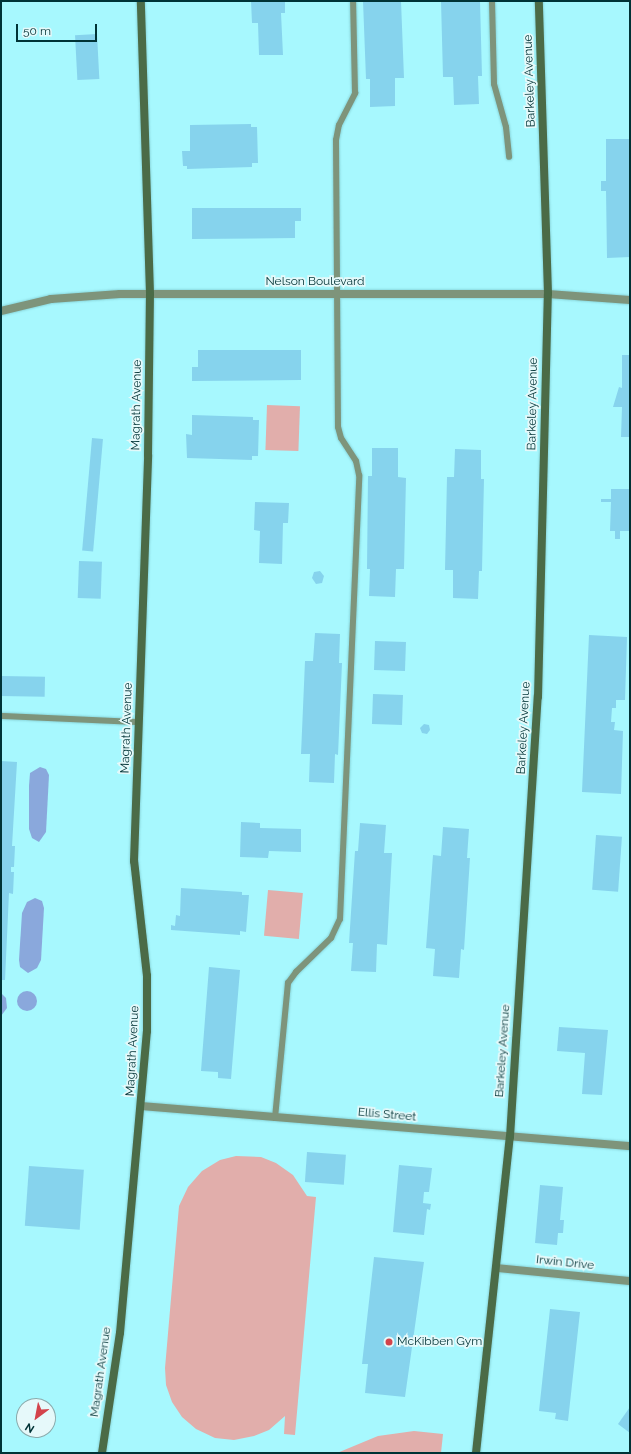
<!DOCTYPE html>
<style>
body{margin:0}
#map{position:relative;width:631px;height:1454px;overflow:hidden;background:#a7f8fe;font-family:Raleway,sans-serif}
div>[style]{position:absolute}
.green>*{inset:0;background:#e1aeab;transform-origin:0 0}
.water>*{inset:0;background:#8aa8dc}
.round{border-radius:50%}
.building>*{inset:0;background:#86d3ed;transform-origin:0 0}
.roads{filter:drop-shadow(0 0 1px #89d5da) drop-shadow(0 0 1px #89d5da)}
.service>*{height:6px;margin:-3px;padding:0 3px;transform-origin:3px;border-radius:3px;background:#7e947b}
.minor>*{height:8px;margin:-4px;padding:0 4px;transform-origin:4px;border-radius:4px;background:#7e947b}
.tertiary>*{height:8px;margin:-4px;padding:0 4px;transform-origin:4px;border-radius:4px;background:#7e947b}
.secondary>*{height:8px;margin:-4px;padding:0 4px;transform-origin:4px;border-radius:4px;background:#4b6b47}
.dots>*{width:11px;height:11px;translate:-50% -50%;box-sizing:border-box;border:2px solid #e6f9fa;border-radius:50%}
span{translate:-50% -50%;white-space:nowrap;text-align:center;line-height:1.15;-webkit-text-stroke:3.5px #e6f9fa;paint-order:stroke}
.street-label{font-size:12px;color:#003336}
.poi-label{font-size:12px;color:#003336}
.left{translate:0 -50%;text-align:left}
.frame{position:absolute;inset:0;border:2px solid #003336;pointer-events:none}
.north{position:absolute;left:16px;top:1398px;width:40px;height:40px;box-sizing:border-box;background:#e6f9fa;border:1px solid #8aaaac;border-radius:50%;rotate:212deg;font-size:11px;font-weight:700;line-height:16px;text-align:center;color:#003336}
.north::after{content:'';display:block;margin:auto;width:14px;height:18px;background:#d3434b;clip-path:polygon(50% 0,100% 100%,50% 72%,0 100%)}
.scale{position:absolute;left:16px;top:24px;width:81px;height:18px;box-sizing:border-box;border:2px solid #003336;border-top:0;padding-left:5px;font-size:12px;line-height:14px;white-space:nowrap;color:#003336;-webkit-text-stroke:3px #e6f9fa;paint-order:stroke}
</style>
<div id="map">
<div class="green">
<div style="left:267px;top:405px;width:33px;height:45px;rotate:2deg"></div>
<div style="left:268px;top:890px;width:35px;height:46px;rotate:5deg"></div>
<div style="clip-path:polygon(236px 1156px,261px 1157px,276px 1163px,293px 1175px,307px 1196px,316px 1197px,295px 1435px,284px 1434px,285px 1416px,269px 1430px,254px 1436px,234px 1440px,215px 1438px,196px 1429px,182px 1417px,172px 1402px,166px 1385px,165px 1368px,179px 1206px,188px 1187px,202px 1171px,220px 1160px)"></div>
<div style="clip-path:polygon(414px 1431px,443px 1434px,441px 1453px,337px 1453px,378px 1436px)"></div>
</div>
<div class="water">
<div style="clip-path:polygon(40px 767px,46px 769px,49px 775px,46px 832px,39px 842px,32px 838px,29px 829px,29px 786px,30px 773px)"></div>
<div style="clip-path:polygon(35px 898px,42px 901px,44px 908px,41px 960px,37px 968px,28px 973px,20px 967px,19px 960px,22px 913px,27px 902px)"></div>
<div class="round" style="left:17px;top:991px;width:20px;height:20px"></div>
<div style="clip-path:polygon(1px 993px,6px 998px,7px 1008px,1px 1016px)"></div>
</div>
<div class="building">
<div style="clip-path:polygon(251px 1px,285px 1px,285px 13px,281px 13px,283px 55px,259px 55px,258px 23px,252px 23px)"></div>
<div style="clip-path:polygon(363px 1px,401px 1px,404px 78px,395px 78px,395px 106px,370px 107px,370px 79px,366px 79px)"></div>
<div style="clip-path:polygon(441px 1px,480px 1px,482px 76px,478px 76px,479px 104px,454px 105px,453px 77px,443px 77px)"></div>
<div style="left:97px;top:34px;width:45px;height:22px;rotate:87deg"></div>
<div style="clip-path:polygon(251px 124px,251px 127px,257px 127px,258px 163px,252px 163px,252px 167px,187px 169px,187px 166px,183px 166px,182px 151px,190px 151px,190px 125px)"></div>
<div style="clip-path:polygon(606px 139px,630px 139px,630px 257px,607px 258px,606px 191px,601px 191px,601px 181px,606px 181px)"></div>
<div style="clip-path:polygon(192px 208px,301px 208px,301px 221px,295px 221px,295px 238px,192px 239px)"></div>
<div style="clip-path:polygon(198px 350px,301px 350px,301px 380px,192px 381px,192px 367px,198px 367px)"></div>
<div style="clip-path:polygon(622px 355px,630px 355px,630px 437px,621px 437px,622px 407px,613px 407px,619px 387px,622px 388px)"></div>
<div style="clip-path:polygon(192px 415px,253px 417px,253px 420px,259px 420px,258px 456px,252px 456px,252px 460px,187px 458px,186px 434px,192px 435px)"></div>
<div style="left:92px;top:438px;width:11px;height:113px;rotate:5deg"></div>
<div style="clip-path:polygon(372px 448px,398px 448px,398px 477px,406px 478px,404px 569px,396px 569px,395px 597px,369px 596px,370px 569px,367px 569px,368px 476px,372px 476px)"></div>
<div style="clip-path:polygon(455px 449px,481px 450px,481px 479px,484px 479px,482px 571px,479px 571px,478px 599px,453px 598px,453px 570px,445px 570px,447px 477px,454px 477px)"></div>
<div style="clip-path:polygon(611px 489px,630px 489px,630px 531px,620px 531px,620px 539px,615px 539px,615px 531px,610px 531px,611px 502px,601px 502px,601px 499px,611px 499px)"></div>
<div style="clip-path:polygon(255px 502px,289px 503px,288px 523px,283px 523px,282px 564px,259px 563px,260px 531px,254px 530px)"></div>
<div style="left:79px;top:561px;width:23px;height:37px;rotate:2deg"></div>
<div style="clip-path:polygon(320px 571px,324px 576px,322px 583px,316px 584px,312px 578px,314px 572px)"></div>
<div style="clip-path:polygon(315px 633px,340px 634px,339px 663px,342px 663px,338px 755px,335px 754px,334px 783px,309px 782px,310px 754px,301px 754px,305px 661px,313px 661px)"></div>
<div style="clip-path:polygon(589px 635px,627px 637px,625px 700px,616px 700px,616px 708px,612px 708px,611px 722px,615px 722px,614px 730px,623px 731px,621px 794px,582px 792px)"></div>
<div style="left:375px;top:641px;width:31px;height:29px;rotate:2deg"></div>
<div style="left:1px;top:676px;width:44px;height:20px;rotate:1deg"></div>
<div style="left:373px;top:694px;width:30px;height:30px;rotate:2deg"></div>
<div style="clip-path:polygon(424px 724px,429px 725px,430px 730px,427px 734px,422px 733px,420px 728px)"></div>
<div style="clip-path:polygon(1px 761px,17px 762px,12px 846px,15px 846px,14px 867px,11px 867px,11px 872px,14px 872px,13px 894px,9px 893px,5px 980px,1px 980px)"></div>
<div style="clip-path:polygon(241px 822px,260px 823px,260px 828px,301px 829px,301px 852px,269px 851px,268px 858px,240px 857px)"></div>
<div style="clip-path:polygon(360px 823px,386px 825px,384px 853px,392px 853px,387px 945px,377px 944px,376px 972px,351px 971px,353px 943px,349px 943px,355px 851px,358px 851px)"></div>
<div style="clip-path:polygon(443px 827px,469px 829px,467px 858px,470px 858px,464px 950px,461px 949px,459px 978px,433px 976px,435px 949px,426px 948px,433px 855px,441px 856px)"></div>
<div style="left:596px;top:835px;width:26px;height:55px;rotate:4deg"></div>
<div style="clip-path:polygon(181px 888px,242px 892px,242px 895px,249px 895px,246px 932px,240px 931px,240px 935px,171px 930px,171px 925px,175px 926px,176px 915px,180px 916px)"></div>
<div style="clip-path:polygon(209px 967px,240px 970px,231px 1079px,218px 1078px,218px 1072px,201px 1071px)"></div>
<div style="clip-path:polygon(559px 1027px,608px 1030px,602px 1095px,582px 1094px,585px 1053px,557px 1051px)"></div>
<div style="left:307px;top:1152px;width:39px;height:30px;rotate:4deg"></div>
<div style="clip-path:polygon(399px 1165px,432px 1168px,429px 1192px,424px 1192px,423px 1203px,431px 1204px,430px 1210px,427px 1209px,424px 1235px,393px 1232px)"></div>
<div style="left:29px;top:1166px;width:55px;height:60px;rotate:4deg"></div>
<div style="clip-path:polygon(540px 1185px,563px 1187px,560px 1220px,564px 1220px,563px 1233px,558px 1233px,557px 1245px,535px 1243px)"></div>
<div style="clip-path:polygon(374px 1257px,424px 1262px,405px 1397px,365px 1393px,368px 1364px,362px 1364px)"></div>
<div style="clip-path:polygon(550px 1309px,580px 1312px,568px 1421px,555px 1419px,556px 1413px,539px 1411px)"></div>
<div style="clip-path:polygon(630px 1407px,630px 1433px,618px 1424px)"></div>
</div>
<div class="roads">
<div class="service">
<div style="left:492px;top:1px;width:83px;rotate:88.6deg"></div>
<div style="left:494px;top:84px;width:45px;rotate:74.4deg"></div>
<div style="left:506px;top:127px;width:30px;rotate:84deg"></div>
<div style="left:1px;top:716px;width:138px;rotate:2.5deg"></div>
<div style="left:275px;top:1118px;width:136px;rotate:-84.5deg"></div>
<div style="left:288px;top:983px;width:14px;rotate:-54deg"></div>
<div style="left:296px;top:972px;width:49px;rotate:-44.2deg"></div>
<div style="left:331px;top:938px;width:21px;rotate:-65deg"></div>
<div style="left:340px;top:919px;width:444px;rotate:-87.5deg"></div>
<div style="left:359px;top:475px;width:14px;rotate:-102deg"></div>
<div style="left:356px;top:461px;width:27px;rotate:-123deg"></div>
<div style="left:341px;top:438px;width:11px;rotate:-105deg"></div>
<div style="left:338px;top:427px;width:287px;rotate:-90.4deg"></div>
<div style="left:336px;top:140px;width:15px;rotate:-79deg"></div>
<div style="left:339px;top:125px;width:36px;rotate:-63deg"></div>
<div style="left:355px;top:93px;width:92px;rotate:-91.2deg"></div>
</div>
<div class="minor">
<div style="left:142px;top:1106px;width:490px;rotate:4.7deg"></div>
<div style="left:497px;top:1268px;width:134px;rotate:5.6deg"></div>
</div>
<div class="tertiary">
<div style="left:1px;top:311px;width:51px;rotate:-13.5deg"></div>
<div style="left:51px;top:299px;width:69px;rotate:-4.1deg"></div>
<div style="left:120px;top:294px;width:428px"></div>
<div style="left:548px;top:294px;width:82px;rotate:4.2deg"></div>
</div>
<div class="secondary">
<div style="left:102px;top:1453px;width:121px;rotate:-81.5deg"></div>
<div style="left:120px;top:1333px;width:303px;rotate:-84.9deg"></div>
<div style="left:147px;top:1031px;width:55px;rotate:-90deg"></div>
<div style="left:147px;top:976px;width:116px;rotate:-96.4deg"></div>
<div style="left:134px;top:861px;width:406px;rotate:-88deg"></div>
<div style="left:148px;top:455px;width:161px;rotate:-89.3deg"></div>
<div style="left:150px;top:294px;width:293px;rotate:-91.8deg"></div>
<div style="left:476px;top:1453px;width:318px;rotate:-83.9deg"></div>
<div style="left:510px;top:1137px;width:441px;rotate:-86.4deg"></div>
<div style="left:538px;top:697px;width:403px;rotate:-88.6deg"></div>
<div style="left:548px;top:294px;width:293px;rotate:-91.8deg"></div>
</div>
</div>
<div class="dots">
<div style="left:389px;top:1342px;background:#d3434b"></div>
</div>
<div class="street-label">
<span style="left:530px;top:81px;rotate:-92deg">Barkeley Avenue</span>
<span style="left:315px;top:282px">Nelson Boulevard</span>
<span style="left:533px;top:404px;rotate:-89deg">Barkeley Avenue</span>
<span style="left:137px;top:405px;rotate:-89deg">Magrath Avenue</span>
<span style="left:127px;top:728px;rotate:-88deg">Magrath Avenue</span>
<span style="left:524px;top:728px;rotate:-87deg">Barkeley Avenue</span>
<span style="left:133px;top:1051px;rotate:-87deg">Magrath Avenue</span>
<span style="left:503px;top:1051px;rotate:-86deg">Barkeley Avenue</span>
<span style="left:387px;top:1115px;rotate:5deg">Ellis Street</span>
<span style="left:565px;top:1263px;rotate:6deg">Irwin Drive</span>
<span style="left:101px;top:1372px;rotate:-82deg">Magrath Avenue</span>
</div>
<div class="poi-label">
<span class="left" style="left:397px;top:1342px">McKibben Gym</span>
</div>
<div class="frame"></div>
<div class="north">N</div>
<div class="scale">50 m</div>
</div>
